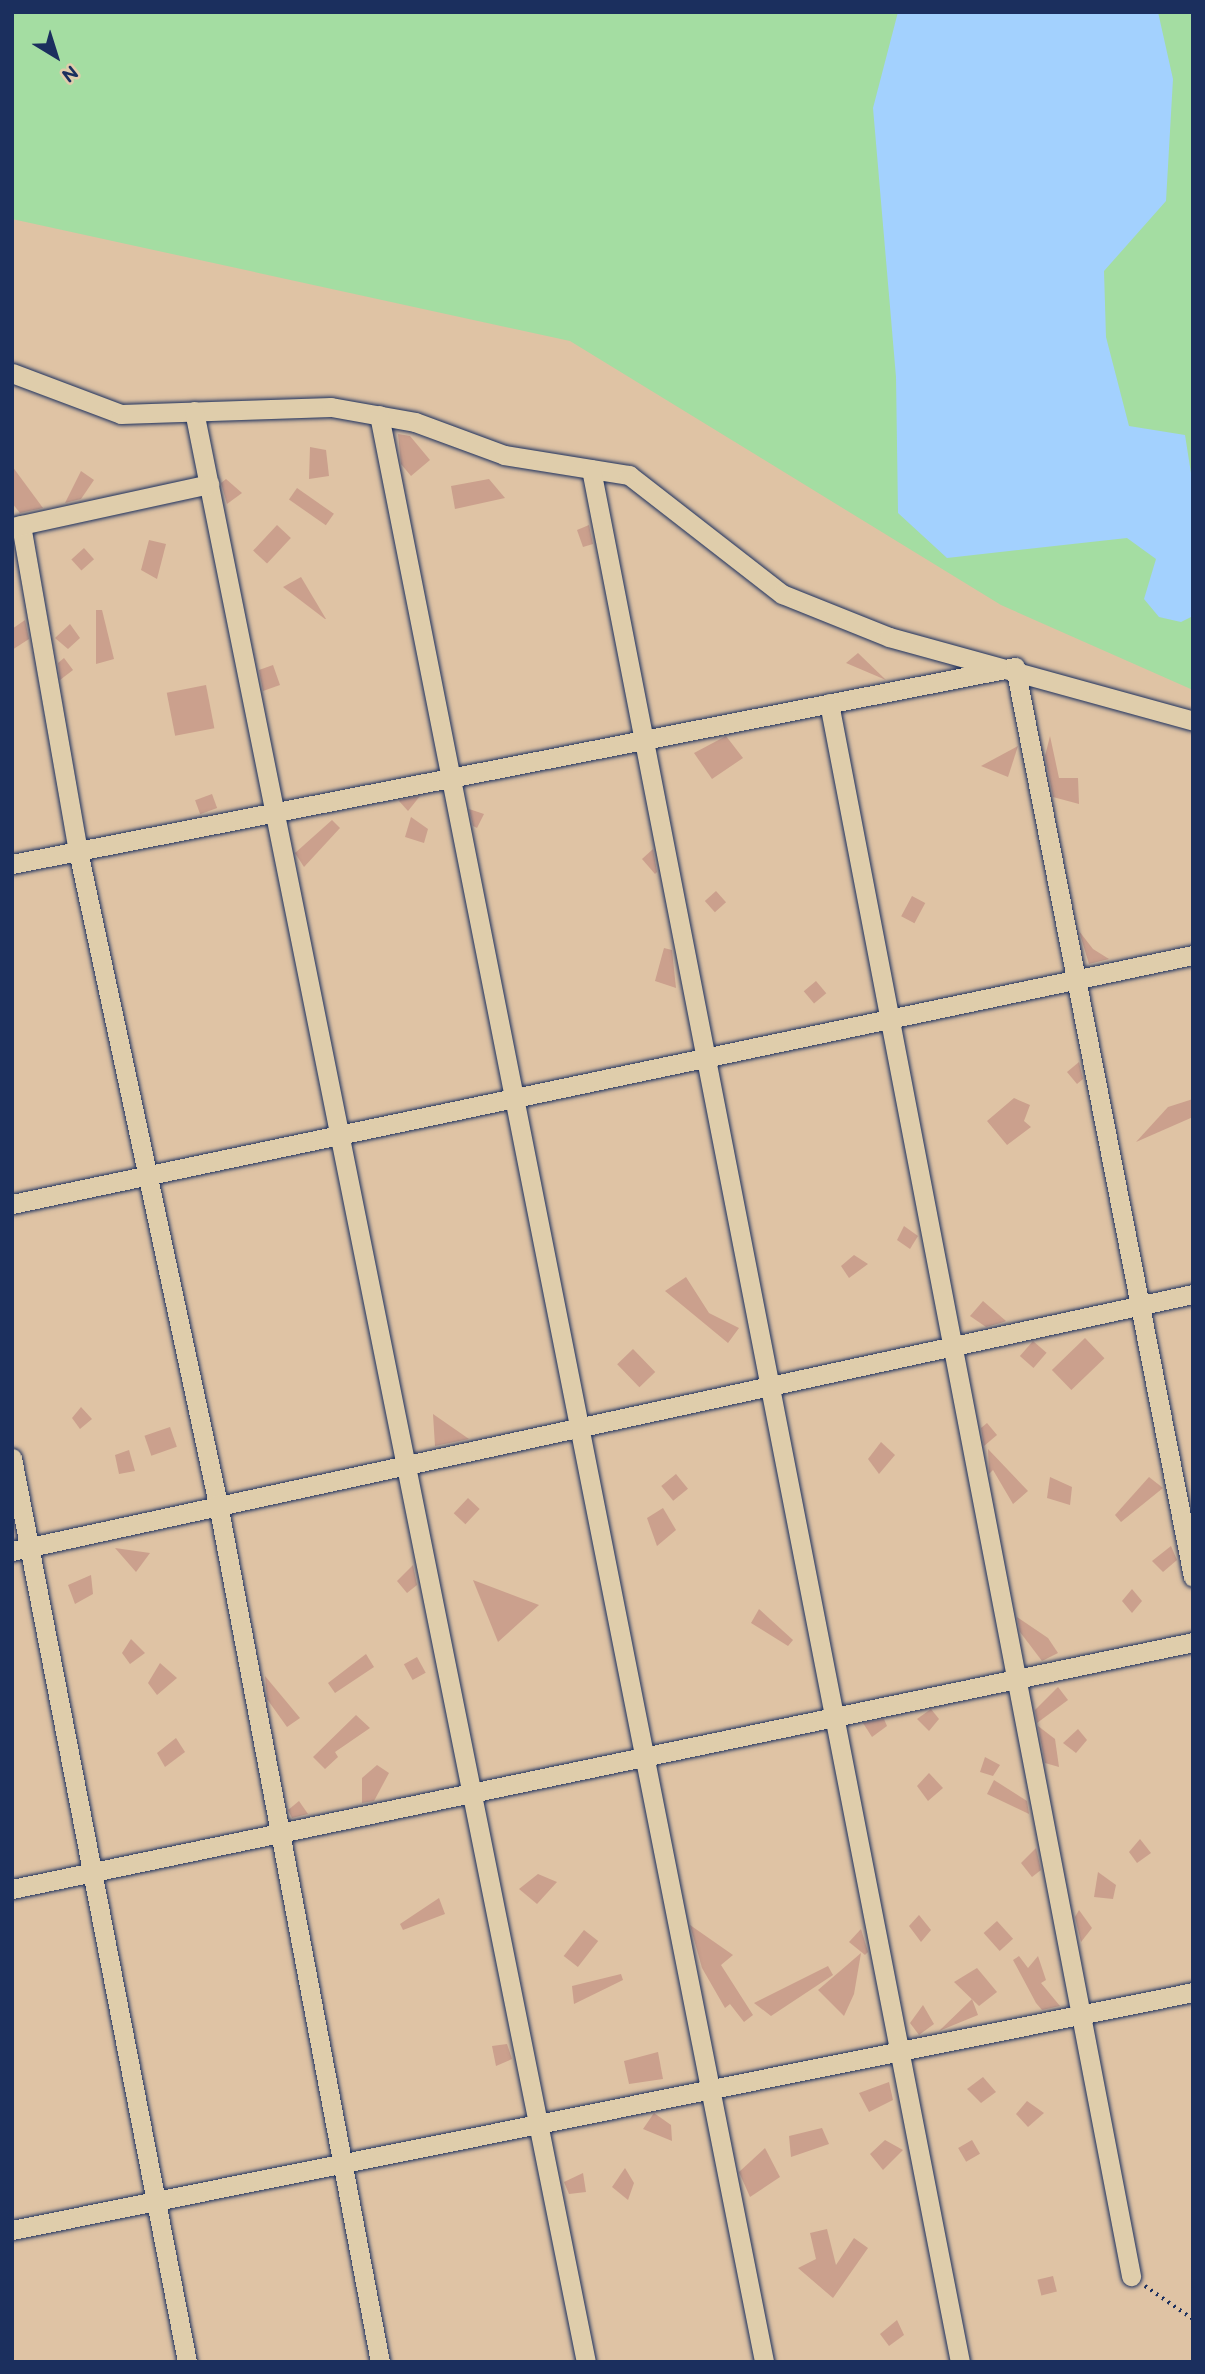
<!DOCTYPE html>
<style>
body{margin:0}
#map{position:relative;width:1205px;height:2374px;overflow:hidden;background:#dfc3a4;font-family:"Balsamiq Sans",sans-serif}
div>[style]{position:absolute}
.green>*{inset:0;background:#a4dda2}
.water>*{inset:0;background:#a3d1fe}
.building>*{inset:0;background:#cba08d;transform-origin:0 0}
.path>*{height:3.5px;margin-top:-1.75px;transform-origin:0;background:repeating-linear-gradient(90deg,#1b2f5e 0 2px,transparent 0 7px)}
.roads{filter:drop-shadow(0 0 2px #1b2f5e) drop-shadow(0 0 2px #1b2f5e)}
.minor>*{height:19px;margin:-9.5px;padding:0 9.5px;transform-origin:9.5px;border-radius:9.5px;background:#dfcdab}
span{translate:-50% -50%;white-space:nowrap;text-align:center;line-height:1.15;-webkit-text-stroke:5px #dfcdab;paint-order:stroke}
.frame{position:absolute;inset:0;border:14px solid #1b2f5e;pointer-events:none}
.north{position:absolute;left:21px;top:21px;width:70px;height:70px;-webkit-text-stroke:5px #dfcdab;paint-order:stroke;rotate:142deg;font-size:19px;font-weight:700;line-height:28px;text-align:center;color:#1b2f5e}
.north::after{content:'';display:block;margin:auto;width:24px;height:32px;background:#1b2f5e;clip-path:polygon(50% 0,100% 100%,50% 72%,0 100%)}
</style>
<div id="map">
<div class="green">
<div style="clip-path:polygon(12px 12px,1193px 12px,1193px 690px,1001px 605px,570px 341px,12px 219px)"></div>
</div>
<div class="water">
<div style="clip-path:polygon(898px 12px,1158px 12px,1173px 79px,1166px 201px,1104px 271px,1106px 337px,1129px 426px,1185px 435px,1193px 486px,1193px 616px,1181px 622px,1159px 617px,1144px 599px,1156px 559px,1127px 538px,947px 558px,898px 513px,896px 377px,873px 108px)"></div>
</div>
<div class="building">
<div style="clip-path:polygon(398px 434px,410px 436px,430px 460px,411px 476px,401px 464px)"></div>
<div style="clip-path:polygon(310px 447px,326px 450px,329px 476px,309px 479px)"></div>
<div style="clip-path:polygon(12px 466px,43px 508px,20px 513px,12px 503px)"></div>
<div style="clip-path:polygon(81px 471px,94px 480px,81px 499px,65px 503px)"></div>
<div style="clip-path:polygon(226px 479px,242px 493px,227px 504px,221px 483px)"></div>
<div style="clip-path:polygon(489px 479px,505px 498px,455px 509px,451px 486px)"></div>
<div style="left:297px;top:488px;width:45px;height:14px;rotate:35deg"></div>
<div style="left:277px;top:525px;width:19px;height:35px;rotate:43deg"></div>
<div style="clip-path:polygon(589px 525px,593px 544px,583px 547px,577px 530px)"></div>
<div style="clip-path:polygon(149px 540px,166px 544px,157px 579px,141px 570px)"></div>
<div style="left:84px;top:548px;width:15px;height:17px;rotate:48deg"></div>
<div style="clip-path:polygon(301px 577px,326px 619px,325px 619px,283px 587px)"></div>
<div style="clip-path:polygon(96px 610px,102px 610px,114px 659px,96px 664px)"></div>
<div style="clip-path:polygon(25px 620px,29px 639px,12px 650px,12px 629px)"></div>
<div style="clip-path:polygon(70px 624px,80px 638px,68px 649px,55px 638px)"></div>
<div style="clip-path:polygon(858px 653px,886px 680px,846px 663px)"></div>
<div style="clip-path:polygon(64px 658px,73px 670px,60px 680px,58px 663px)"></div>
<div style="clip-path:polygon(273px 665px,280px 685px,263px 691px,259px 670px)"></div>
<div style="left:206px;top:685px;width:44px;height:40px;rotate:79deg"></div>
<div style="clip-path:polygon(726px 736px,743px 758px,712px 779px,694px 753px)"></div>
<div style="clip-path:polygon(1050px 736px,1059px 778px,1078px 778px,1079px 804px,1053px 797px,1045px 756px)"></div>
<div style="clip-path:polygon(1018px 746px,1008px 777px,981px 766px)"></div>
<div style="left:212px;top:794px;width:15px;height:18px;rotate:70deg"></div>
<div style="clip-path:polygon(420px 796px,408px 811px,399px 801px,400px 800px)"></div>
<div style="clip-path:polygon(469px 809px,484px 814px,477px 828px,473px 826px)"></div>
<div style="clip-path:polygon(411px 817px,428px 829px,424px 843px,405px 837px)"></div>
<div style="clip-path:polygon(332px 820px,340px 828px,304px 867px,295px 853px)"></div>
<div style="clip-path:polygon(653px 849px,657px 872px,655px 874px,642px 859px)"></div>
<div style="left:716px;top:891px;width:15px;height:15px;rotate:48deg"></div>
<div style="left:912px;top:896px;width:15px;height:23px;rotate:28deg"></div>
<div style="clip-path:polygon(1079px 931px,1093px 949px,1109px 959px,1089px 964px)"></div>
<div style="clip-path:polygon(664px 948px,672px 950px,676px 988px,655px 981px)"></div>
<div style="left:816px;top:981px;width:16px;height:16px;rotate:50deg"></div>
<div style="clip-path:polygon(1079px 1062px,1083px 1079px,1077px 1084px,1067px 1072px)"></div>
<div style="clip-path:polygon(1014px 1098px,1030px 1105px,1024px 1121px,1031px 1127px,1007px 1145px,987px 1121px)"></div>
<div style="clip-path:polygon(1193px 1099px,1193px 1117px,1136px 1142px,1168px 1107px)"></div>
<div style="clip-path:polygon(904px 1226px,918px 1236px,910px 1249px,897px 1240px)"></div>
<div style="clip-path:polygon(854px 1255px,868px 1264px,849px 1278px,841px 1266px)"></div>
<div style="clip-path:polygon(686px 1277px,709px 1313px,739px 1328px,728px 1343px,665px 1291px)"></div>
<div style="clip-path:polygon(983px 1301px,1006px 1321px,1004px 1322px,986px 1327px,970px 1316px)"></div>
<div style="left:1085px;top:1338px;width:28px;height:46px;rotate:46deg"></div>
<div style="left:1033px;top:1341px;width:18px;height:20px;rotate:41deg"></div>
<div style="left:633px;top:1349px;width:32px;height:22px;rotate:46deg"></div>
<div style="clip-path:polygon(81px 1407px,92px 1419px,80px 1429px,72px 1418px)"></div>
<div style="clip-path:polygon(433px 1414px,469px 1439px,435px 1446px)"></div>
<div style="clip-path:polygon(987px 1423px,997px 1435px,984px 1446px,981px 1428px)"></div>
<div style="left:170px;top:1427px;width:21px;height:27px;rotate:71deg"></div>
<div style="clip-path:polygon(881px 1442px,895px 1455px,879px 1474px,868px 1459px)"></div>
<div style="clip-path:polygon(988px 1449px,1028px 1491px,1013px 1504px,993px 1470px,989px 1474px)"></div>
<div style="clip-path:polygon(129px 1450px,135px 1471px,119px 1474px,115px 1455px)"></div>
<div style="left:676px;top:1474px;width:19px;height:19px;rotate:51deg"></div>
<div style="clip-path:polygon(1050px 1477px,1072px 1487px,1070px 1505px,1047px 1498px)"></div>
<div style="clip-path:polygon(1149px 1477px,1163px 1488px,1121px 1522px,1115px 1515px)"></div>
<div style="left:468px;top:1498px;width:16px;height:21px;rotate:43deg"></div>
<div style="clip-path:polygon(663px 1508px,676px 1530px,657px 1546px,647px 1518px)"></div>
<div style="clip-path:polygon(1171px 1546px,1177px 1560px,1163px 1572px,1152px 1561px)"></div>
<div style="clip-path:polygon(115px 1548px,150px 1553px,136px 1572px)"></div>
<div style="clip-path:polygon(413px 1565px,417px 1585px,407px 1593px,397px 1581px)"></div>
<div style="clip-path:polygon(91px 1575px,93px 1594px,75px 1604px,68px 1585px)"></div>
<div style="clip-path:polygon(473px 1580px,539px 1605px,498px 1642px)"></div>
<div style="clip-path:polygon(1132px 1589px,1142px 1601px,1132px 1613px,1122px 1601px)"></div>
<div style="clip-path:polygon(759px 1609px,793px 1640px,788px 1646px,751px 1623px)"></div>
<div style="clip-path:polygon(1017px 1617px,1048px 1638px,1058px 1653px,1042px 1661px,1020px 1632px)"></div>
<div style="clip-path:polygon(131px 1639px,145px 1653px,130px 1664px,122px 1653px)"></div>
<div style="clip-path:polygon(366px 1654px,374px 1667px,335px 1693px,328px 1683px)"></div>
<div style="left:417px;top:1657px;width:18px;height:15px;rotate:61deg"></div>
<div style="clip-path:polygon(160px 1663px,177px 1678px,157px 1695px,148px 1683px)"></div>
<div style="clip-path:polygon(265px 1676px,300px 1718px,287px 1727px,267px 1699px)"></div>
<div style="clip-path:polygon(1058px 1687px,1068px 1700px,1037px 1723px,1035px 1710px)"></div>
<div style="clip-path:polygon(931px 1709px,939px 1719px,929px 1731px,917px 1719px)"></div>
<div style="clip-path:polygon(356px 1715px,370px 1728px,335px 1752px,338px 1757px,325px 1769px,313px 1757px)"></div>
<div style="clip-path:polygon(884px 1719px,887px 1726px,872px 1737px,863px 1723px)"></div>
<div style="clip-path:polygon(1038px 1726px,1055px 1739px,1059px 1767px,1045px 1763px)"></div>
<div style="clip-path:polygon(1078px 1729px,1087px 1740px,1076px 1753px,1063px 1743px)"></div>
<div style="clip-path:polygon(176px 1738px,185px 1752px,165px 1767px,157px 1753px)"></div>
<div style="clip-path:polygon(985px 1757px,1000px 1765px,993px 1776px,980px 1772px)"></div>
<div style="clip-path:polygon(377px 1765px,389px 1773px,374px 1801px,362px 1803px,362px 1778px)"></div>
<div style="clip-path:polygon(929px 1773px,943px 1788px,928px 1801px,917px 1786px)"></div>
<div style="clip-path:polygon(994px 1780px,1027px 1801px,1029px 1814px,987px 1794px)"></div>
<div style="clip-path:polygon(299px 1801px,308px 1814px,292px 1818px,288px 1810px)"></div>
<div style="clip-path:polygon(1140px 1839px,1151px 1853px,1137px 1863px,1129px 1852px)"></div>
<div style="clip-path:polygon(1036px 1848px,1041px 1870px,1032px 1877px,1021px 1863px)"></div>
<div style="clip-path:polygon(1098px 1872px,1116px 1885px,1113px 1899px,1094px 1897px)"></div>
<div style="clip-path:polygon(538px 1874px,557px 1882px,537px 1904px,519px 1889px)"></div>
<div style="clip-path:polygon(439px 1898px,445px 1914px,403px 1930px,400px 1924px)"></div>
<div style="clip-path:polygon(1079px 1910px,1092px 1928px,1081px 1942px,1075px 1917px)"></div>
<div style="clip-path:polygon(919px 1915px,931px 1930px,921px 1942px,909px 1926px)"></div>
<div style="left:997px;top:1921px;width:24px;height:18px;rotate:48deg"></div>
<div style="clip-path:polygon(690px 1925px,733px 1955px,721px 1965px,753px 2015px,744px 2022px,730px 2004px,725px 2008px,702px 1968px)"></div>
<div style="clip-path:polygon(861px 1929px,868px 1952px,865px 1955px,849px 1942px)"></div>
<div style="left:584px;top:1930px;width:18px;height:33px;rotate:38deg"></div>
<div style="clip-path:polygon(861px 1953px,854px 1994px,844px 2016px,818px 1990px)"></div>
<div style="clip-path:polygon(1019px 1956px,1028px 1968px,1038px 1956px,1046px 1980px,1041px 1983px,1060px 2006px,1042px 2010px,1036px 2003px,1013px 1960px)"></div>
<div style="clip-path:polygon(828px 1966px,833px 1975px,771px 2016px,754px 2003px)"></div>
<div style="clip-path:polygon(977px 1968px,997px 1992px,979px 2006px,954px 1982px)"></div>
<div style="clip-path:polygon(621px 1974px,623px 1980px,574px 2004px,572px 1986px)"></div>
<div style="clip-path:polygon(972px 1999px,978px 2015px,939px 2031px)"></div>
<div style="clip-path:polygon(923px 2005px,934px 2024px,919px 2035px,910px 2023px)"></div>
<div style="clip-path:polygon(507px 2044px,512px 2059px,496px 2066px,492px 2046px)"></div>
<div style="clip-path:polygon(658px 2052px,663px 2079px,629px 2084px,624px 2061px)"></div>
<div style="clip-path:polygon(983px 2077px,996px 2092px,981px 2103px,967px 2089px)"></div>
<div style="clip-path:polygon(889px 2082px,893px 2100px,869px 2112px,859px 2093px)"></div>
<div style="clip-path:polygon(1027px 2101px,1044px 2113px,1028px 2127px,1016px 2114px)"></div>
<div style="clip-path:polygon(654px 2113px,671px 2125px,672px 2141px,643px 2129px)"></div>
<div style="clip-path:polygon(822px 2128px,829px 2144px,791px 2157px,789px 2136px)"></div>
<div style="clip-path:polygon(885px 2140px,903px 2150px,883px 2170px,870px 2154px)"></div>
<div style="left:972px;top:2140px;width:16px;height:16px;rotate:60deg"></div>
<div style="clip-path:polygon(765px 2148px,780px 2177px,750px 2197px,739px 2172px)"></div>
<div style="clip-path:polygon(625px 2168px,634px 2183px,628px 2200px,612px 2187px)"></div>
<div style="clip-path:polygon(583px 2173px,586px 2192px,569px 2194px,564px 2182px)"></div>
<div style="clip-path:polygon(827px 2229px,836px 2265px,854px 2238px,868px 2248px,833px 2298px,798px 2268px,816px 2259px,810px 2233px)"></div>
<div style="left:1053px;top:2276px;width:16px;height:16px;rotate:76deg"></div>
<div style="clip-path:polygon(897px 2320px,904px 2335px,889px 2346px,880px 2334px)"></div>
</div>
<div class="path">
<div style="left:1145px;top:2286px;width:58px;rotate:34.5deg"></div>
</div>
<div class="roads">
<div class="minor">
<div style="left:12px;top:373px;width:116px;rotate:20.6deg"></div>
<div style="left:121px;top:414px;width:210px;rotate:-1.9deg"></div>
<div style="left:331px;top:407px;width:85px;rotate:10.1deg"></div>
<div style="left:415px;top:422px;width:95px;rotate:20.3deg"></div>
<div style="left:504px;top:455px;width:127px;rotate:9.1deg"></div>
<div style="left:629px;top:475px;width:194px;rotate:37.9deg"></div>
<div style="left:782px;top:594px;width:115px;rotate:21.9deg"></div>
<div style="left:889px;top:637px;width:315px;rotate:15.4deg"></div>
<div style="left:194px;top:411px;width:1990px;rotate:78.64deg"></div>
<div style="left:379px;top:415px;width:1985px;rotate:78.81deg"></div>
<div style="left:591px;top:469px;width:1929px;rotate:78.97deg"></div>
<div style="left:21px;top:525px;width:331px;rotate:80.1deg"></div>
<div style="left:78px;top:851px;width:668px;rotate:77.9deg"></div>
<div style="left:218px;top:1504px;width:873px;rotate:79.31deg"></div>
<div style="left:12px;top:527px;width:202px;rotate:-12.3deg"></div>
<div style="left:829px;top:703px;width:1602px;rotate:79.13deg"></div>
<div style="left:12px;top:864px;width:1022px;rotate:-11.11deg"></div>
<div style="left:1015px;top:667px;width:927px;rotate:78.93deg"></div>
<div style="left:12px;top:1204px;width:1207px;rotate:-11.91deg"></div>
<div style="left:12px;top:1458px;width:921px;rotate:79.04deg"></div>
<div style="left:12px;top:1551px;width:1209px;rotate:-12.28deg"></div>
<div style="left:12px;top:1889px;width:1207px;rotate:-11.81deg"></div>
<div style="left:12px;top:2230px;width:1205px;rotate:-11.39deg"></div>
</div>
</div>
<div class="frame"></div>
<div class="north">N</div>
</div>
